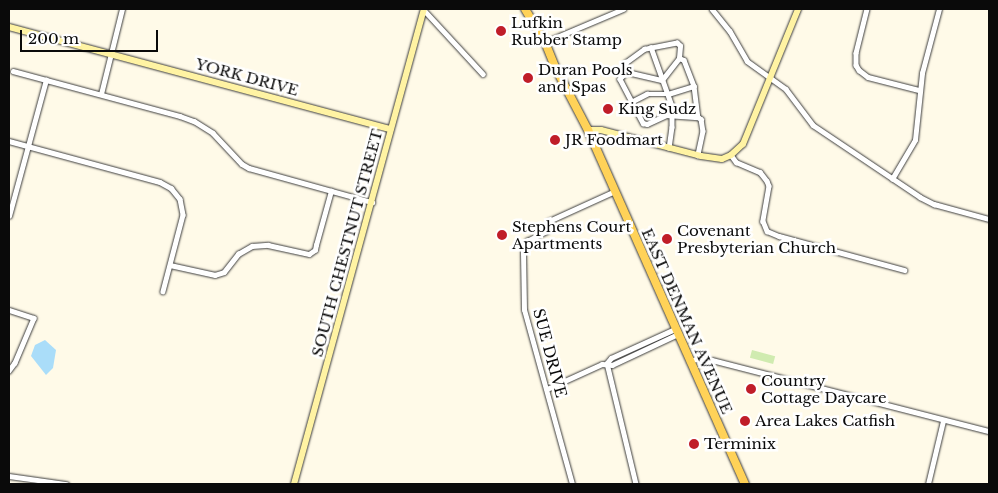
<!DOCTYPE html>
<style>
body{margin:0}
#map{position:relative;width:998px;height:493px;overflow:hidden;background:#fffae8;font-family:"Libre Baskerville",serif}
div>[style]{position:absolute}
.green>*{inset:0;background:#d0ebb0;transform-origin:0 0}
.water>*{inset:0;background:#aaddf9}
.roads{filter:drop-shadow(0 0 1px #3d3d3d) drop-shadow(0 0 1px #3d3d3d)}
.street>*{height:4.5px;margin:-2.25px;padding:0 2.25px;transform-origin:2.25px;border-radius:2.25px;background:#fff}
.secondary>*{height:6px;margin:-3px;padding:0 3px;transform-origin:3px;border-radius:3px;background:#fff3a3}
.primary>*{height:8px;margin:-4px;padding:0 4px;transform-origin:4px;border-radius:4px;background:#ffd258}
.dots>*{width:14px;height:14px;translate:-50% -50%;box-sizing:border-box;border:2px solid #fff;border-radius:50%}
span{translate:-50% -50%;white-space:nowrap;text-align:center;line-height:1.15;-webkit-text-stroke:5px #fff;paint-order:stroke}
.poi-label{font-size:15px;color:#0a0a0a}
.left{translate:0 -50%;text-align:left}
.street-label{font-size:15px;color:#0a0a0a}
.frame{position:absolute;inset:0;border:10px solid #0a0a0a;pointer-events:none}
.scale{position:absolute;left:20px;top:30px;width:138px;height:22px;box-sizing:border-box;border:2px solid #0a0a0a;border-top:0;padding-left:6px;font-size:15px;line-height:18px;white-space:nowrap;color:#0a0a0a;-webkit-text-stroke:4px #fff;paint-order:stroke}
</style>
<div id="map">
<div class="green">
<div style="left:752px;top:350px;width:24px;height:8px;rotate:15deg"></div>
</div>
<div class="water">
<div style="clip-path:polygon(45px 340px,56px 350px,53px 368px,46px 375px,31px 356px,35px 345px)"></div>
</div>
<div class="roads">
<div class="street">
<div style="left:712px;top:9px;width:28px;rotate:51deg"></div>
<div style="left:730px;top:31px;width:34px;rotate:60deg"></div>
<div style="left:747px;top:61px;width:48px;rotate:35.7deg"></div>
<div style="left:786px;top:89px;width:45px;rotate:53.1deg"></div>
<div style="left:813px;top:125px;width:129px;rotate:33.9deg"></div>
<div style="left:920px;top:197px;width:16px;rotate:27deg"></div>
<div style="left:934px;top:204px;width:57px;rotate:15.3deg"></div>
<div style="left:867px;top:9px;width:45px;rotate:104deg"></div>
<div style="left:856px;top:53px;width:12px;rotate:90deg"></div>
<div style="left:856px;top:65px;width:6px;rotate:59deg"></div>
<div style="left:859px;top:70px;width:11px;rotate:38deg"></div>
<div style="left:868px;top:77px;width:53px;rotate:14.3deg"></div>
<div style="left:424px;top:10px;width:87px;rotate:47.3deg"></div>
<div style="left:545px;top:42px;width:85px;rotate:-22.9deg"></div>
<div style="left:651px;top:47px;width:63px;rotate:70.4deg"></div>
<div style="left:672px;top:106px;width:21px;rotate:90deg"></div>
<div style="left:672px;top:127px;width:21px;rotate:98deg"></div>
<div style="left:679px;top:58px;width:5px;rotate:22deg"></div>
<div style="left:684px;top:60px;width:28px;rotate:69deg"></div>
<div style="left:13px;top:71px;width:173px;rotate:15.1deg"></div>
<div style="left:180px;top:116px;width:15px;rotate:20deg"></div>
<div style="left:194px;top:121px;width:22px;rotate:32deg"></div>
<div style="left:213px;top:133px;width:42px;rotate:46.9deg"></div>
<div style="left:242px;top:164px;width:8px;rotate:30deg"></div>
<div style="left:249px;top:168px;width:128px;rotate:15.5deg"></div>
<div style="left:627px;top:72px;width:36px;rotate:13deg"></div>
<div style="left:662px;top:80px;width:28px;rotate:-52deg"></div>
<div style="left:679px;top:58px;width:12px;rotate:-85deg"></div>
<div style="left:680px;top:46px;width:4px;rotate:-135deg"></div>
<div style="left:677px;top:43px;width:33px;rotate:169deg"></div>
<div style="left:645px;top:49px;width:24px;rotate:144deg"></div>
<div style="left:626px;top:63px;width:9px;rotate:84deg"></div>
<div style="left:627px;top:72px;width:10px;rotate:135deg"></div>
<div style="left:620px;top:79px;width:50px;rotate:62.4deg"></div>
<div style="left:643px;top:123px;width:4px;rotate:14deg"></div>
<div style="left:647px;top:124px;width:21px;rotate:-25deg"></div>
<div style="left:666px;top:115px;width:32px;rotate:4deg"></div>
<div style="left:698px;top:117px;width:4px;rotate:34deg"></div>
<div style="left:701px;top:119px;width:12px;rotate:81deg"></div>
<div style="left:703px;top:131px;width:25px;rotate:102deg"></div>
<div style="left:101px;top:94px;width:88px;rotate:-76.1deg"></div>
<div style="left:631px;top:102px;width:18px;rotate:-27deg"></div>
<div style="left:647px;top:94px;width:21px"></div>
<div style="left:668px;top:94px;width:27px;rotate:-17deg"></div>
<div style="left:694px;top:86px;width:31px;rotate:83deg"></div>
<div style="left:9px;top:141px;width:156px;rotate:15.2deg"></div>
<div style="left:160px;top:182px;width:13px;rotate:29deg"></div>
<div style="left:171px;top:188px;width:14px;rotate:51deg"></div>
<div style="left:180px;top:199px;width:16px;rotate:79deg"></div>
<div style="left:183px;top:215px;width:79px;rotate:104.7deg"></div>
<div style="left:731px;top:155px;width:9px;rotate:54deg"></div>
<div style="left:736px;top:162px;width:26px;rotate:23deg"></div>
<div style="left:760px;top:172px;width:11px;rotate:52deg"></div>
<div style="left:767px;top:181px;width:5px;rotate:68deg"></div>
<div style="left:769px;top:186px;width:36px;rotate:100deg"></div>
<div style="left:763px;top:221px;width:11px;rotate:68deg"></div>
<div style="left:767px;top:231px;width:13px;rotate:23deg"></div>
<div style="left:779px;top:236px;width:130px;rotate:15.2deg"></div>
<div style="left:892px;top:179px;width:45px;rotate:-59.5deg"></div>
<div style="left:915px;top:140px;width:67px;rotate:-84deg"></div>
<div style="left:922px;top:73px;width:66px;rotate:-75.1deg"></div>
<div style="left:9px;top:216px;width:141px;rotate:-74.8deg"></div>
<div style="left:170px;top:265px;width:46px;rotate:12.5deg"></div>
<div style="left:215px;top:275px;width:9px;rotate:-18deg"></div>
<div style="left:224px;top:272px;width:23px;rotate:-52deg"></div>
<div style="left:238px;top:254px;width:16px;rotate:-30deg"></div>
<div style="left:252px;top:246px;width:16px;rotate:-4deg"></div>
<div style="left:268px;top:245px;width:42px;rotate:12.4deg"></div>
<div style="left:309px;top:254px;width:7px;rotate:-34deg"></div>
<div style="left:315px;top:250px;width:5px;rotate:-79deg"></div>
<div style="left:316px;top:245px;width:56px;rotate:-74.5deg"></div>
<div style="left:9px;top:310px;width:26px;rotate:18deg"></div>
<div style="left:34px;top:318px;width:49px;rotate:112.9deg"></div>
<div style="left:15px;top:363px;width:10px;rotate:127deg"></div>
<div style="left:690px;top:361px;width:9px;rotate:-18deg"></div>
<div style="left:699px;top:358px;width:13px;rotate:9deg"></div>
<div style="left:712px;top:360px;width:286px;rotate:14.4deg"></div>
<div style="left:607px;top:363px;width:124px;rotate:76.5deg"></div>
<div style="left:607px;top:363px;width:6px;rotate:-51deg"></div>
<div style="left:611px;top:358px;width:70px;rotate:-24.4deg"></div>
<div style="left:547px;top:389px;width:60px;rotate:-24.4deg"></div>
<div style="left:602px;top:364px;width:10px;rotate:6deg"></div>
<div style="left:612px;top:365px;width:73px;rotate:-25.2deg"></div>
<div style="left:9px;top:476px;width:58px;rotate:8deg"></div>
<div style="left:572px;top:484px;width:180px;rotate:-105.4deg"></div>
<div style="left:524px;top:310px;width:58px;rotate:-91deg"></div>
<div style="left:523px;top:252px;width:12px;rotate:-70deg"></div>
<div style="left:527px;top:241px;width:22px;rotate:-27deg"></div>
<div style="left:547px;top:231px;width:10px;rotate:-79deg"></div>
<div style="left:549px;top:221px;width:72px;rotate:-24.4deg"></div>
<div style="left:928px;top:484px;width:65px;rotate:-76.6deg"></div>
</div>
<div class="secondary">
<div style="left:9px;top:27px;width:395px;rotate:15deg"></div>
<div style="left:588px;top:130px;width:13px"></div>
<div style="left:601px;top:130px;width:103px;rotate:14.6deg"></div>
<div style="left:701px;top:156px;width:21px;rotate:8deg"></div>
<div style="left:722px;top:159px;width:10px;rotate:-24deg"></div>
<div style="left:731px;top:155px;width:16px;rotate:-43deg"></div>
<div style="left:743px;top:144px;width:146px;rotate:-67.8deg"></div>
<div style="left:294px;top:484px;width:492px;rotate:-74.7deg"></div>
</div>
<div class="primary">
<div style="left:525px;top:9px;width:39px;rotate:59deg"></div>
<div style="left:545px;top:42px;width:27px;rotate:68deg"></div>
<div style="left:555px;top:67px;width:71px;rotate:62.4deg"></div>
<div style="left:588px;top:130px;width:387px;rotate:66.1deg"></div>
</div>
</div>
<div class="dots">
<div style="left:501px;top:31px;background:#c01d28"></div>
<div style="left:528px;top:78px;background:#c01d28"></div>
<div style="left:608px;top:109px;background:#c01d28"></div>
<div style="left:555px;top:140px;background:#c01d28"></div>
<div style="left:502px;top:235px;background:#c01d28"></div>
<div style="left:667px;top:239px;background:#c01d28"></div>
<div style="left:751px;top:389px;background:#c01d28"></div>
<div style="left:745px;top:421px;background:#c01d28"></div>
<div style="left:694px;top:444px;background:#c01d28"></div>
</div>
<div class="poi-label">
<span class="left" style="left:511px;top:31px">Lufkin<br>Rubber Stamp</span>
<span class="left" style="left:538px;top:78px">Duran Pools<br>and Spas</span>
<span class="left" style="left:618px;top:109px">King Sudz</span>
<span class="left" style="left:565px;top:140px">JR Foodmart</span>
<span class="left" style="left:512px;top:235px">Stephens Court<br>Apartments</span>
<span class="left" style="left:677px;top:239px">Covenant<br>Presbyterian Church</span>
<span class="left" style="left:761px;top:389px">Country<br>Cottage Daycare</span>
<span class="left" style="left:755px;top:421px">Area Lakes Catfish</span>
<span class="left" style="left:704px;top:444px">Terminix</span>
</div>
<div class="street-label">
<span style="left:247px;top:77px;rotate:15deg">YORK DRIVE</span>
<span style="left:347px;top:243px;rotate:-75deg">SOUTH CHESTNUT STREET</span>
<span style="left:687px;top:321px;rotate:66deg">EAST DENMAN AVENUE</span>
<span style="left:550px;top:353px;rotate:75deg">SUE DRIVE</span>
</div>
<div class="frame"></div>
<div class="scale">200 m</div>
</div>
